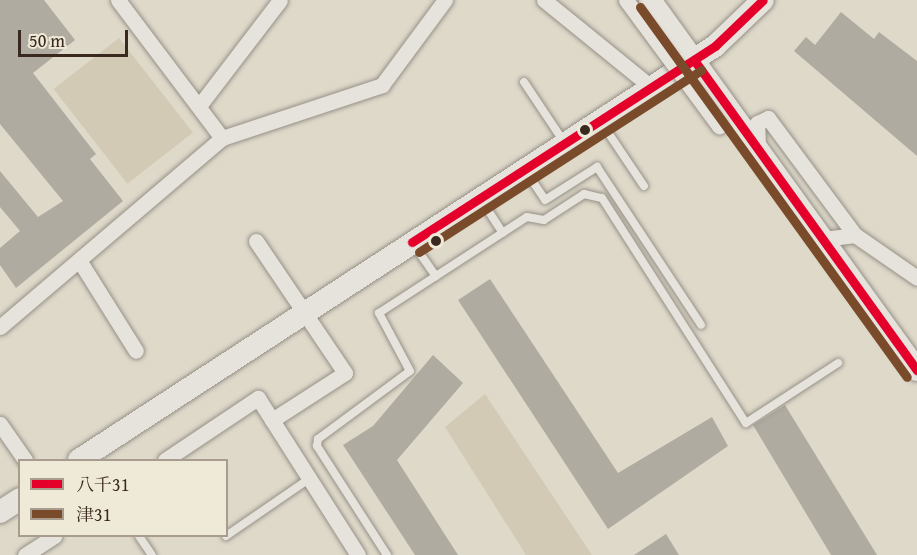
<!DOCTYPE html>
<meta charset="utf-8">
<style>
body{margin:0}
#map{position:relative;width:917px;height:555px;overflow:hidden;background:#dfd9ca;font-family:"Gentium Book Plus","Noto Serif JP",serif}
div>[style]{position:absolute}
.green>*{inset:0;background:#d3cab6;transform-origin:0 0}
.building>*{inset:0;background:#b0aba0}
.roads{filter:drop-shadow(0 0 2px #969187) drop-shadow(0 0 2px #969187)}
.lane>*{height:8px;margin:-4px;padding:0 4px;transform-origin:4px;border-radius:4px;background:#e6e3dc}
.street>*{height:15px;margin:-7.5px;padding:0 7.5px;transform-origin:7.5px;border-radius:7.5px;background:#e6e3dc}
.secondary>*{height:22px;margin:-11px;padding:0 11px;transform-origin:11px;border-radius:11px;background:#e6e3dc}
.bridges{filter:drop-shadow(0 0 2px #969187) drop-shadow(0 0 2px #969187)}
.street-bridge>*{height:15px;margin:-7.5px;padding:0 7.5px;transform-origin:7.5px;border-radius:7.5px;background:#e6e3dc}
.bus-1>*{height:9px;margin:-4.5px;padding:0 4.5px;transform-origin:4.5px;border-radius:4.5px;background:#e4002b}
.bus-2>*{height:9px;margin:-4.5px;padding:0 4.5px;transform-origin:4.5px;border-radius:4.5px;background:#7a4b2a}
.dots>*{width:16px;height:16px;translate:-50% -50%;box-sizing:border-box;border:3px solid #efe9d7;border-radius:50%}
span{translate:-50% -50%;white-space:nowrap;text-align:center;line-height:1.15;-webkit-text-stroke:4.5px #efe9d7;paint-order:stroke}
.legend{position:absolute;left:18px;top:459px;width:210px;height:78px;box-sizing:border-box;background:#efe9d7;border:2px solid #a79c8d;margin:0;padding:8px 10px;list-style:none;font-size:18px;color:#3a291e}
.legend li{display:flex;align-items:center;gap:12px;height:30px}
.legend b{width:30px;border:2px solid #a79c8d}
.scale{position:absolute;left:18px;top:30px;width:110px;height:27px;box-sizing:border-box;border:3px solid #3a291e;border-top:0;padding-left:8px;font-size:18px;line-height:21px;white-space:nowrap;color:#3a291e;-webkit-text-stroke:4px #efe9d7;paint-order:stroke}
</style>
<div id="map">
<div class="green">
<div style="left:119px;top:38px;width:120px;height:83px;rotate:52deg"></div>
<div style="clip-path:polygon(485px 394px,592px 555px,526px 555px,445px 427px)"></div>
</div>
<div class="building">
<div style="clip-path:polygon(0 0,44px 0,75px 40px,33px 73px,96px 154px,90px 159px,123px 201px,16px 288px,0 265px,0 248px,20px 231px,0 207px,0 171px,38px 217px,63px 201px,0 124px)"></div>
<div style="clip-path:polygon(841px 12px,874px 39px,879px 32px,917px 61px,917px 156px,794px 51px,806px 37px,815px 45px)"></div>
<div style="clip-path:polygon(490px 279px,618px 473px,712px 417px,728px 446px,608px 529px,458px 300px)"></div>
<div style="clip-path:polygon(433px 355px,463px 383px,397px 460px,458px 555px,415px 555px,343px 445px,373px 426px)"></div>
<div style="clip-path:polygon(785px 405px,877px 555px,831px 555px,753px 425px)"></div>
<div style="clip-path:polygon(666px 534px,679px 555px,634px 555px)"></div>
</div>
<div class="roads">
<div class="lane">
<div style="left:524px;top:82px;width:72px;rotate:56.3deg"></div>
<div style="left:601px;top:122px;width:77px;rotate:56.1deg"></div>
<div style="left:527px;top:173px;width:32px;rotate:56deg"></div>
<div style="left:545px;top:200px;width:62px;rotate:-32.4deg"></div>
<div style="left:597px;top:167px;width:189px;rotate:56.6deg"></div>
<div style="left:482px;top:201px;width:38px;rotate:57deg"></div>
<div style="left:414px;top:245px;width:38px;rotate:55deg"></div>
<div style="left:139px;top:536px;width:23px;rotate:56deg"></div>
<div style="left:226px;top:536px;width:101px;rotate:-34.5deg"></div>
<div style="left:387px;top:555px;width:130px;rotate:-122.7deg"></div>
<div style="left:317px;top:446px;width:7px;rotate:-82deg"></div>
<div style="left:318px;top:439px;width:114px;rotate:-36.5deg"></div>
<div style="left:410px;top:371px;width:66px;rotate:-118.1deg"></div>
<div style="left:379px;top:313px;width:176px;rotate:-33deg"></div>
<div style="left:527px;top:217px;width:17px;rotate:10deg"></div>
<div style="left:544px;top:220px;width:48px;rotate:-33deg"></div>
<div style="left:584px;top:194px;width:18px;rotate:13deg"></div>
<div style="left:602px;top:198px;width:267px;rotate:57.4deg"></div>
<div style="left:746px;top:423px;width:110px;rotate:-33.1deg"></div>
</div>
<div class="street">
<div style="left:118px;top:0;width:173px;rotate:53deg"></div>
<div style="left:544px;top:0;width:138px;rotate:39.1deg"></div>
<div style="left:199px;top:106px;width:133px;rotate:-52.6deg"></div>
<div style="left:758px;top:147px;width:24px;rotate:-92deg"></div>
<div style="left:757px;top:123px;width:12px;rotate:-24deg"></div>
<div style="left:768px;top:118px;width:146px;rotate:53.4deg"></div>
<div style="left:823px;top:239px;width:32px;rotate:-7deg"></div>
<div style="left:855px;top:235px;width:75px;rotate:34.7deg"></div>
<div style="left:256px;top:241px;width:159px;rotate:56deg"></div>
<div style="left:345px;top:373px;width:87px;rotate:147.2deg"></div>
<div style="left:79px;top:260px;width:107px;rotate:57.9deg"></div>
<div style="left:0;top:327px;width:292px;rotate:-40.4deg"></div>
<div style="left:222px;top:138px;width:169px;rotate:-18.3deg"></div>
<div style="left:382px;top:85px;width:106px;rotate:-53.5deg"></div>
<div style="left:0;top:424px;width:44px;rotate:55.2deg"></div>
<div style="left:165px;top:460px;width:112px;rotate:-33.7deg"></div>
<div style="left:258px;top:398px;width:186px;rotate:57.5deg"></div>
<div style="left:25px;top:555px;width:35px;rotate:-33deg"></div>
</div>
<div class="secondary">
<div style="left:650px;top:0;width:456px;rotate:54.2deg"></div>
<div style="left:79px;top:460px;width:759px;rotate:-33.06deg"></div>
<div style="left:715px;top:46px;width:66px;rotate:-43.8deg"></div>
<div style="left:0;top:512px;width:24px;rotate:-33deg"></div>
</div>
</div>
<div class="bridges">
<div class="street-bridge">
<div style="left:626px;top:0;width:157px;rotate:53.6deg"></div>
</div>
</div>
<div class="bus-1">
<div style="left:694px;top:60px;width:382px;rotate:54.3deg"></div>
<div style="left:412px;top:242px;width:361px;rotate:-32.9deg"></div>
<div style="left:715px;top:46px;width:66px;rotate:-43.8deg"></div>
</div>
<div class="bus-2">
<div style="left:640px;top:7px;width:456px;rotate:54.2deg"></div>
<div style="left:419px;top:252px;width:336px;rotate:-32.8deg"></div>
</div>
<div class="dots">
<div style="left:585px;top:130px;background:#3a291e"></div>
<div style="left:436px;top:241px;background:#3a291e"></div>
</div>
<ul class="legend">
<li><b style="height:8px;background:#e4002b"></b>八千31</li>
<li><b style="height:8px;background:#7a4b2a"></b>津31</li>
</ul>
<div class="scale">50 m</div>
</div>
